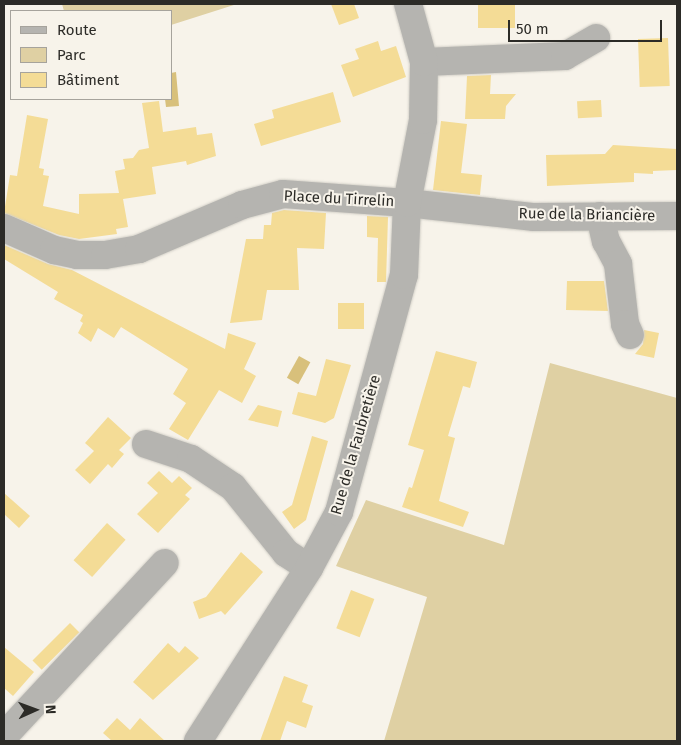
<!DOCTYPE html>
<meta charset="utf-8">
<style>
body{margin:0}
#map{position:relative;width:681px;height:745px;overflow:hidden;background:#f7f3ea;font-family:"Fira Sans",sans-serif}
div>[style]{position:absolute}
.green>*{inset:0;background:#dfd0a3}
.water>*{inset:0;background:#d8c07b;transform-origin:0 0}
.building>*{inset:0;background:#f4dc96;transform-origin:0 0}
.roads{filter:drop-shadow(0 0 1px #d2cfc7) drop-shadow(0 0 1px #d2cfc7)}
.minor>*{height:28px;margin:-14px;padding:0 14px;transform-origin:14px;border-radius:14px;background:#b5b4b0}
span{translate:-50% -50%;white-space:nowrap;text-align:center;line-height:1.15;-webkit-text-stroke:4px #f7f3ea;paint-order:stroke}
.street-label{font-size:15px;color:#2c2b27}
.frame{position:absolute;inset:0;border:5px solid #2c2b27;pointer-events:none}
.legend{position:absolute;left:10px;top:10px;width:162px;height:90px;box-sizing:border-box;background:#f7f3ea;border:1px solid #a6a39c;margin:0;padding:6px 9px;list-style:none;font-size:15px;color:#2c2b27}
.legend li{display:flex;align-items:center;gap:10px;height:25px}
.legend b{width:25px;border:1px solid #a6a39c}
.north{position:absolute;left:10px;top:685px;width:50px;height:50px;-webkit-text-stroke:4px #f7f3ea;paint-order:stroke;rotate:88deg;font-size:14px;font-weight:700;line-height:20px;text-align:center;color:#2c2b27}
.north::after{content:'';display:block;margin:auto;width:18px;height:22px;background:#2c2b27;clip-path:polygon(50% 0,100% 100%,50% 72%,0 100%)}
.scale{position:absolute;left:508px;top:20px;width:154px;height:22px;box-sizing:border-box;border:2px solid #2c2b27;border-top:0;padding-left:6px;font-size:15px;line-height:18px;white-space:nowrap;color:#2c2b27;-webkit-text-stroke:4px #f7f3ea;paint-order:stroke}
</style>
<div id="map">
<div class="green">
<div style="clip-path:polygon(62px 4px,237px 4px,171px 25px,171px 11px,64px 11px)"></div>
<div style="clip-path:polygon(550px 363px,677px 398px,677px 741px,384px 741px,427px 597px,336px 566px,366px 500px,504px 545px)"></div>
</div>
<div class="water">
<div style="clip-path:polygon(176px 72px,179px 106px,166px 107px,165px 99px,171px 99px,171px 73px)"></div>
<div style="left:299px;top:356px;width:13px;height:25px;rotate:29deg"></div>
</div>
<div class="building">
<div style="clip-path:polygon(331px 4px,354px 4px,359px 18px,339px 25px)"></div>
<div style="left:478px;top:4px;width:37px;height:24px"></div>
<div style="left:668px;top:38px;width:48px;height:30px;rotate:88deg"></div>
<div style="clip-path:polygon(378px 41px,381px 51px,396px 46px,406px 77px,353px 97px,341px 65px,359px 59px,355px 49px)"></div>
<div style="clip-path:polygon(491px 75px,490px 94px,516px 94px,506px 106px,505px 119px,465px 119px,467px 76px)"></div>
<div style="clip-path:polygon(333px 92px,341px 122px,261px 146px,254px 124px,274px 118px,272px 110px)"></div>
<div style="left:601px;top:100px;width:17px;height:24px;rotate:87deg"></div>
<div style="clip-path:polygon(159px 101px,163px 132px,196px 127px,197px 135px,212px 133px,216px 156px,187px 165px,186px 161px,152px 167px,156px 194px,123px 199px,128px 227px,116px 229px,117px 234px,79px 239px,59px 235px,4px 213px,10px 175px,17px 176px,27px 115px,48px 119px,39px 168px,44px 169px,43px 175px,49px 176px,43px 206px,79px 214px,79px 194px,119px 193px,115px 171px,125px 169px,123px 159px,133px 158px,139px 150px,149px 148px,142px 103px)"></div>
<div style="clip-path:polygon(441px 121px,467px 124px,461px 173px,482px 175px,480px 195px,433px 190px)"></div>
<div style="clip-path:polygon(613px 145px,677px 149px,677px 170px,653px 171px,653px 174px,634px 173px,634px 182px,547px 186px,546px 155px,605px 154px)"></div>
<div style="clip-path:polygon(284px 210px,326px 213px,324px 249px,297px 248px,299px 290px,267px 290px,262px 320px,230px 323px,246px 239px,263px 239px,264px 225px,271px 225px,272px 213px)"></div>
<div style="clip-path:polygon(367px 216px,388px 217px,386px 282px,377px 282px,378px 238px,367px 237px)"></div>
<div style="clip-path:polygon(4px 245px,48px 264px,72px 270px,225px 349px,228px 333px,256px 343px,244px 369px,256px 376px,242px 403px,219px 390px,188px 440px,169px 429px,186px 403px,173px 394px,188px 369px,121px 327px,114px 338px,98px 328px,91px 342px,78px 333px,83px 323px,80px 321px,83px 315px,54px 299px,58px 292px,4px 259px)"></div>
<div style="clip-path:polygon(567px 281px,604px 281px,608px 311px,566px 310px)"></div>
<div style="left:338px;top:303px;width:26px;height:26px"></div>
<div style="clip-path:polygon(644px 330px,659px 333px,654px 358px,635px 354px,643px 344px)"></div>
<div style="clip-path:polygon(436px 351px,477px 362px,470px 388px,463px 386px,448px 436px,455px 438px,439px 501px,469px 512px,463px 527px,402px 507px,409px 487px,412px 488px,424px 450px,408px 445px)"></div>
<div style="clip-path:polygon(326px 359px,351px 365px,334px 418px,325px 423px,292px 414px,298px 392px,316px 396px)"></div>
<div style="clip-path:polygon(258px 405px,282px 411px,278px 427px,248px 420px)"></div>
<div style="clip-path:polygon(108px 417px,131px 438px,119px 450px,124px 454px,112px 468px,108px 464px,90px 484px,75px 470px,94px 451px,85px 443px)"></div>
<div style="clip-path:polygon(312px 436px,328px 441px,306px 520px,294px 529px,282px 512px,292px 505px)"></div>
<div style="clip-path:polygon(159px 471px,172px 483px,179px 476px,192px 488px,185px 495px,190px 499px,158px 533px,137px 514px,158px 493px,147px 483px)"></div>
<div style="clip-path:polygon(4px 493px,30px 516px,19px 528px,4px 514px)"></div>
<div style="left:107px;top:523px;width:25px;height:50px;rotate:42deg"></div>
<div style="clip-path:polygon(241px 552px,263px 572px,225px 615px,221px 611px,199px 619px,193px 602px,206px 597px)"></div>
<div style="left:351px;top:590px;width:25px;height:41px;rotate:21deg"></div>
<div style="left:70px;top:623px;width:13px;height:53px;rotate:45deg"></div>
<div style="clip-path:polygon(168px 643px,179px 653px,185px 646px,199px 658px,153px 700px,133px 682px)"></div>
<div style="clip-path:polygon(4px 647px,34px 672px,13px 696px,4px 688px)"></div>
<div style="clip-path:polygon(284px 676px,308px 685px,302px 702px,313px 706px,306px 728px,287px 721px,280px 741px,260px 741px)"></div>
<div style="clip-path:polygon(117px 718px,130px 730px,140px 718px,165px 741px,112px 741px,103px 733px)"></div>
</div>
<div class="roads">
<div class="minor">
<div style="left:424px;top:62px;width:141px;rotate:-2.4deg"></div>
<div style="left:565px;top:56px;width:36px;rotate:-30deg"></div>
<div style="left:600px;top:216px;width:26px;rotate:77deg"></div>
<div style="left:606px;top:241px;width:26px;rotate:62deg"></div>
<div style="left:618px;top:264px;width:60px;rotate:83.3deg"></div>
<div style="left:625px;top:324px;width:12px;rotate:66deg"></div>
<div style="left:4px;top:228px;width:55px;rotate:23.7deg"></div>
<div style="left:54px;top:250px;width:24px;rotate:12deg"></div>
<div style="left:77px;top:255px;width:28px"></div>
<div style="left:105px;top:255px;width:35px;rotate:-10deg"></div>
<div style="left:139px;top:249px;width:112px;rotate:-23.1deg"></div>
<div style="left:242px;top:205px;width:42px;rotate:-15deg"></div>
<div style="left:283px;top:194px;width:124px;rotate:4.2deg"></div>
<div style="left:407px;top:203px;width:128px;rotate:6.3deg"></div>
<div style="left:534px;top:217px;width:143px;rotate:-0.4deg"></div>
<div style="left:146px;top:444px;width:47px;rotate:18.4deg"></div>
<div style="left:191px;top:459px;width:50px;rotate:33.7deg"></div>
<div style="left:233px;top:487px;width:85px;rotate:51.2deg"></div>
<div style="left:286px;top:553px;width:27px;rotate:33deg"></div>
<div style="left:4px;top:736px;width:236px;rotate:-47.1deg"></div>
<div style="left:198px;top:741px;width:206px;rotate:-57.3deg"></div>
<div style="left:309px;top:568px;width:64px;rotate:-61.8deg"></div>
<div style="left:339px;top:512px;width:246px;rotate:-74.7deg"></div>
<div style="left:404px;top:275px;width:72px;rotate:-87.6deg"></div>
<div style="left:407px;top:203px;width:85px;rotate:-79.1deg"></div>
<div style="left:423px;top:120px;width:58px;rotate:-89deg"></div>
<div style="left:424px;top:62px;width:60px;rotate:-105.4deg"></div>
</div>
</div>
<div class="street-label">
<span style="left:339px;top:199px;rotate:3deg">Place du Tirrelin</span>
<span style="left:587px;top:215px;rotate:1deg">Rue de la Briancière</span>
<span style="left:356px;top:445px;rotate:-74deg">Rue de la Faubretière</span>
</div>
<div class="frame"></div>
<ul class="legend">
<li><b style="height:6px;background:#b5b4b0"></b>Route</li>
<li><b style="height:14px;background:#dfd0a3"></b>Parc</li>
<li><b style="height:14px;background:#f4dc96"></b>Bâtiment</li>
</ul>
<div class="north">N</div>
<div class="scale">50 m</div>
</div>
